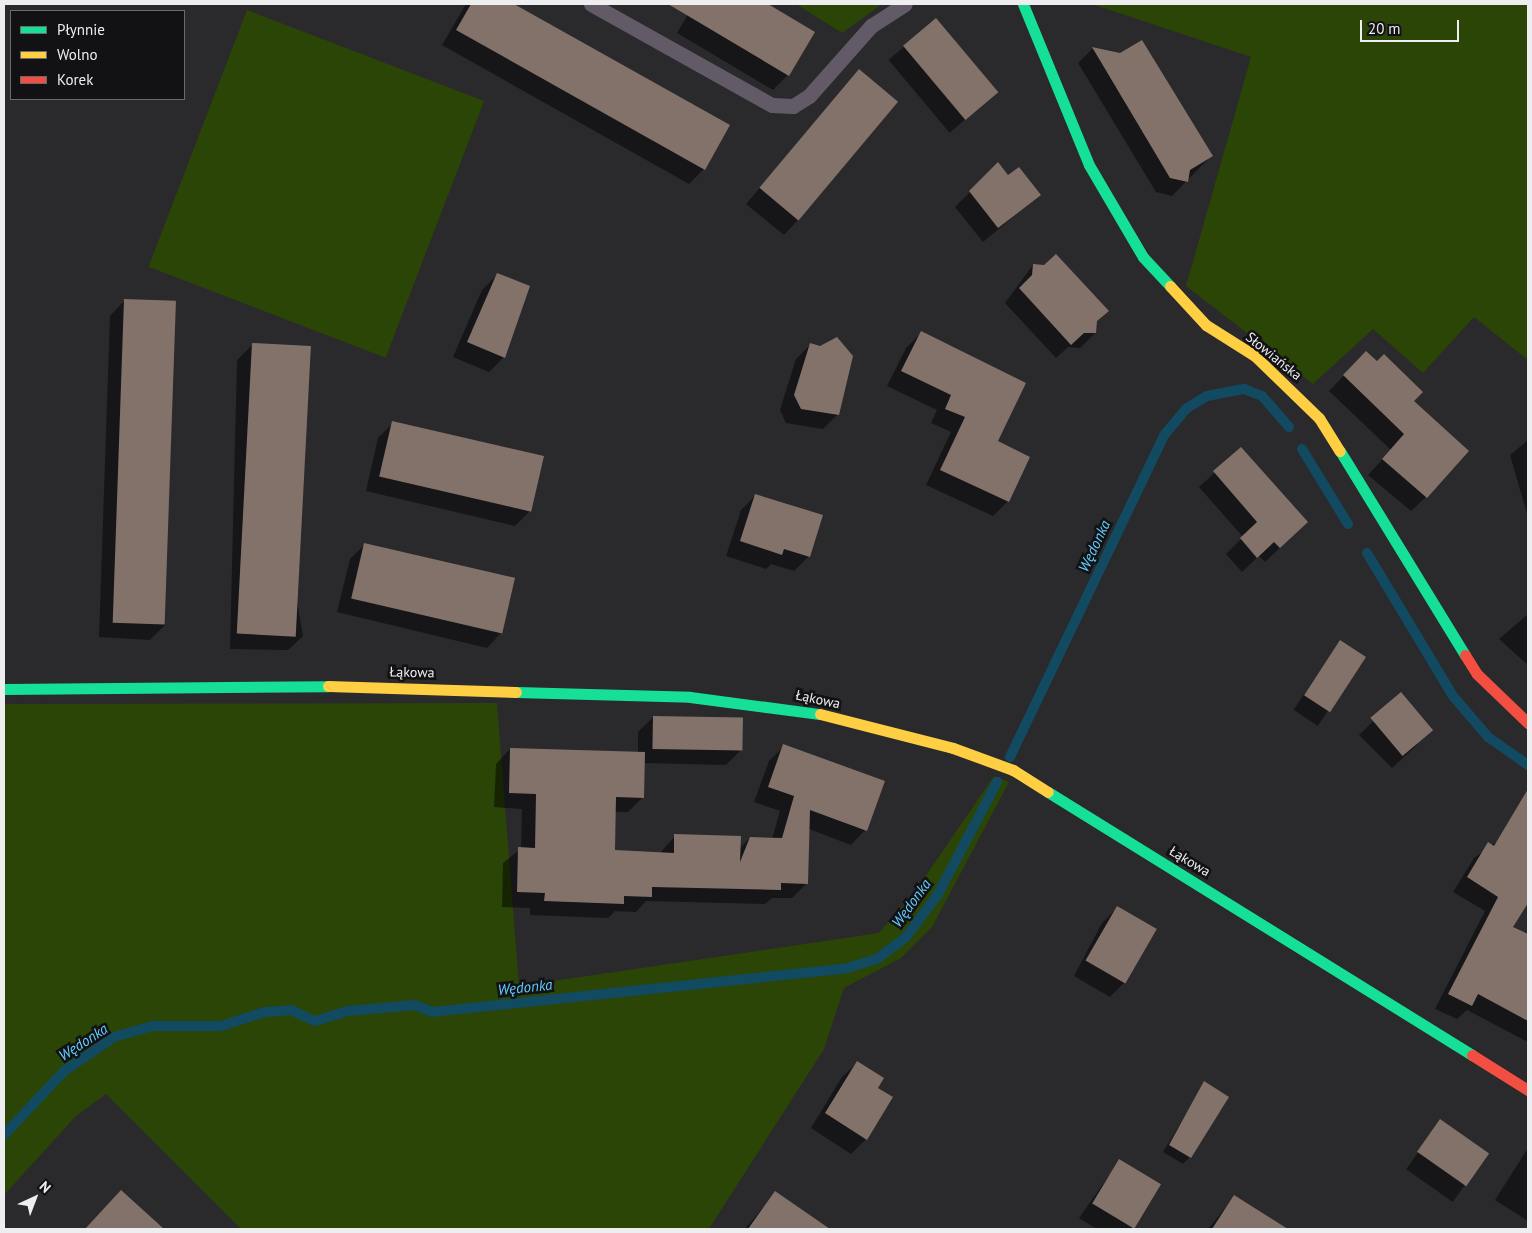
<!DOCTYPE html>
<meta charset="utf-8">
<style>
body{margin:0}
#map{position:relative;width:1532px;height:1233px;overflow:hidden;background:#2a292b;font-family:"PT Sans",sans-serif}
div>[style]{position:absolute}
.green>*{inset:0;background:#2b4506;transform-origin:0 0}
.shadow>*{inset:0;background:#0007;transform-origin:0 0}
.stream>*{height:10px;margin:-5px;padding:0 5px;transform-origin:5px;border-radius:5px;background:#114a61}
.building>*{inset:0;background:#83726a;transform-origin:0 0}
.lane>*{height:15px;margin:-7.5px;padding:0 7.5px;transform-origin:7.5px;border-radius:7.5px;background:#635a68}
.fast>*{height:11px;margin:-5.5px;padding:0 5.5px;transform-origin:5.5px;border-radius:5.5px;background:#16e098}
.slow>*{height:11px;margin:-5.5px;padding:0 5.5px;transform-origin:5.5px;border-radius:5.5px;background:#ffcf43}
.jam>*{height:11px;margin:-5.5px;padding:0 5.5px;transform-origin:5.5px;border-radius:5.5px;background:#f24e42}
span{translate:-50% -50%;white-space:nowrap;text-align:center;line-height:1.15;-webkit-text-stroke:5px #121113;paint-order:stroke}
.street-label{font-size:14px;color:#eeeef0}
.water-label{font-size:15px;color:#61cdff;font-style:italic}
.frame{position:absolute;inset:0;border:5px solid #eeeef0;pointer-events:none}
.legend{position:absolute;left:10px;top:10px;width:175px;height:90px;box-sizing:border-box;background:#121113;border:1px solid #6a696b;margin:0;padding:6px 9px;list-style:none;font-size:15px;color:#eeeef0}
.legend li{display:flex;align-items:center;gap:10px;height:25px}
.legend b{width:25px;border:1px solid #6a696b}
.north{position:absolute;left:10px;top:1173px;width:50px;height:50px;-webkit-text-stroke:4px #121113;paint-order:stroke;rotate:43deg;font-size:14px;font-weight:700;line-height:20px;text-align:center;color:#eeeef0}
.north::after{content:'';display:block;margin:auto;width:18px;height:22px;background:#eeeef0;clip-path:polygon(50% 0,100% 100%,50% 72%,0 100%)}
.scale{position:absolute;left:1360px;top:20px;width:99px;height:22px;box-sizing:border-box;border:2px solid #eeeef0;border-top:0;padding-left:6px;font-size:15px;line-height:18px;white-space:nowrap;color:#eeeef0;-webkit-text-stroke:4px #121113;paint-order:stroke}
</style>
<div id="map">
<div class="green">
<div style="clip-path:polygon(796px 4px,882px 4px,842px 33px)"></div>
<div style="clip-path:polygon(1092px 4px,1528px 4px,1528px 360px,1474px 317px,1423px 373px,1373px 329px,1313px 384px,1186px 286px,1251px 57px)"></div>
<div style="left:247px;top:10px;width:254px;height:275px;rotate:21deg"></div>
<div style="clip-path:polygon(497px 703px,519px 986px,879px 933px,914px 893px,994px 776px,1009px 782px,932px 927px,901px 958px,844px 988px,824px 1049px,709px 1229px,241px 1229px,106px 1094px,76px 1116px,4px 1195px,4px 704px)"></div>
</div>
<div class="shadow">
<div style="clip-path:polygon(466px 4px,512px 4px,728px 126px,704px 169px,689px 184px,442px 45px)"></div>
<div style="clip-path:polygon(694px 4px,765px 4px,813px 32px,788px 75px,773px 90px,677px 33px)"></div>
<div style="left:936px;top:20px;width:95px;height:62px;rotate:50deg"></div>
<div style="clip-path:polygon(1092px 49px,1120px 55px,1211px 156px,1172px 196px,1156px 192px,1078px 63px)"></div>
<div style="clip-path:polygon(859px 70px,798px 220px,784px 235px,746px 204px)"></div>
<div style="clip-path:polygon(998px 164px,1008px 177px,1039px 195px,983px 242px,955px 207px)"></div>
<div style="clip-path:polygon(1033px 265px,1096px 322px,1095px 333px,1080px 348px,1068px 347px,1056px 358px,1005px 303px)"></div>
<div style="clip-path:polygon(497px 275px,504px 357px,489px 372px,453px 357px,482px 290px)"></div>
<div style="clip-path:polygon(124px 301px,165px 625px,150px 640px,99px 637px,110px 316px)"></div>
<div style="clip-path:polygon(921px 333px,996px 442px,1008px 501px,993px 516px,926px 485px,951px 432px,931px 423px,937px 410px,887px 386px,906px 348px)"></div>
<div style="clip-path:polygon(811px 344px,838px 414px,823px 429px,786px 423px,780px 410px,796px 359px)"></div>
<div style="clip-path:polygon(252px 345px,303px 636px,288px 650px,230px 649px,237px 360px)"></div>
<div style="clip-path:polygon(1377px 363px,1412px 401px,1426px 497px,1411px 511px,1368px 475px,1391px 450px,1329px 391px,1351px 368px)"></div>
<div style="clip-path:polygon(393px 423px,530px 511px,515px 526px,366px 491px,378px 438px)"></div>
<div style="clip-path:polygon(1528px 440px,1528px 517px,1510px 455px)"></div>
<div style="clip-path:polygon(1241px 449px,1291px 537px,1265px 562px,1259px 556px,1242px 572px,1226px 554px,1243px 537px,1199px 487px)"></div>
<div style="clip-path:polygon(756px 495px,809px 556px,794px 571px,771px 564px,766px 569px,726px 556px,741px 510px)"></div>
<div style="clip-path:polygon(365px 544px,501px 633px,487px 648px,337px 612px,350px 559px)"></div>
<div style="clip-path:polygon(1528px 614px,1528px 665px,1499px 639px)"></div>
<div style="left:1340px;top:641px;width:29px;height:83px;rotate:34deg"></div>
<div style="clip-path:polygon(1401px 694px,1417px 745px,1392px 768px,1359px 735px)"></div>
<div style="clip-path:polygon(653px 717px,741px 750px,726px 765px,644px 763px,643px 797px,628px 812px,615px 812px,614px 852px,660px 853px,675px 836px,739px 849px,750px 838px,772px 839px,780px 811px,754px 802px,769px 761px,784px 746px,865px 830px,851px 845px,809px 829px,807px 883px,792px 898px,772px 898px,765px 904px,646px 901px,636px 912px,615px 911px,608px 918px,530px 915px,530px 908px,502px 907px,503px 863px,521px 849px,522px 809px,494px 807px,496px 764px,510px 749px,638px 753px,638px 732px)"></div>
<div style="clip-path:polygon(1498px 841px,1528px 860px,1528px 901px,1512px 928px,1528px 936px,1528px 1042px,1467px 1010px,1457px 1019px,1435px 1009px,1485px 911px,1453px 892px,1474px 858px)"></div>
<div style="clip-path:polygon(1117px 908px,1125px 982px,1110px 997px,1074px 976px,1102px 923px)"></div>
<div style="clip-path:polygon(857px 1063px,876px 1088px,866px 1139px,851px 1154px,811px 1128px,842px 1077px)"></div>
<div style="clip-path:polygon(1205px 1083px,1190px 1157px,1183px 1164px,1163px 1152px)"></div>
<div style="left:1440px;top:1121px;width:57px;height:59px;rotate:35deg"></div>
<div style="clip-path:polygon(1528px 1148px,1528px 1221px,1495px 1200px)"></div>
<div style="clip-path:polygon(1120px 1160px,1134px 1228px,1097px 1229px,1079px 1218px)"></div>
<div style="clip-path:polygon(776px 1192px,828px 1229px,745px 1229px)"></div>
<div style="clip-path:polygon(1234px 1197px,1283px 1229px,1208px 1229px)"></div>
<div style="clip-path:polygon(107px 1206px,161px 1228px,86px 1229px)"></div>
</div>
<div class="stream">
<div style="left:1302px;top:449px;width:88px;rotate:58.5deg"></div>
<div style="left:1367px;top:553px;width:167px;rotate:59deg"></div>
<div style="left:1453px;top:696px;width:54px;rotate:49.5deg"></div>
<div style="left:1488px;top:737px;width:49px;rotate:35deg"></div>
<div style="left:1010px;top:757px;width:358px;rotate:-64.4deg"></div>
<div style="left:1165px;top:434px;width:34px;rotate:-50deg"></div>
<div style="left:1187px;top:408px;width:23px;rotate:-31deg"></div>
<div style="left:1207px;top:396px;width:38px;rotate:-11deg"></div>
<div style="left:1244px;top:389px;width:19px;rotate:21deg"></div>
<div style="left:1262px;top:396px;width:41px;rotate:48.9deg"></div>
<div style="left:4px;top:1135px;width:88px;rotate:-46.8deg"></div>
<div style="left:64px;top:1071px;width:60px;rotate:-34.2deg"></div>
<div style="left:114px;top:1037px;width:40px;rotate:-16deg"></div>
<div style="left:152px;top:1026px;width:69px"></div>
<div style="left:221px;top:1026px;width:46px;rotate:-17.7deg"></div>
<div style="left:265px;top:1012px;width:26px;rotate:-4deg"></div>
<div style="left:291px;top:1010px;width:26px;rotate:25deg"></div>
<div style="left:315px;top:1021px;width:34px;rotate:-17deg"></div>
<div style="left:348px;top:1011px;width:67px;rotate:-5.1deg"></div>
<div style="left:415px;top:1005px;width:18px;rotate:22deg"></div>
<div style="left:432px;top:1012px;width:414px;rotate:-6deg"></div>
<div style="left:844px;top:969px;width:34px;rotate:-17deg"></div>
<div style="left:877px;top:959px;width:36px;rotate:-37deg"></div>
<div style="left:906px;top:937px;width:54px;rotate:-53.3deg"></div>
<div style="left:938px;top:894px;width:127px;rotate:-62.2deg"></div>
</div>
<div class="building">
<div style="clip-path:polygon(471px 4px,514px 4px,730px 125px,705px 170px,456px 30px)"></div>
<div style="clip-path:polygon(668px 4px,768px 4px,815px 32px,789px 76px)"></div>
<div style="left:936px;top:18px;width:97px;height:43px;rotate:50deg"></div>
<div style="clip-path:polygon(1142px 40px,1213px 156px,1190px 170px,1188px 182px,1170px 178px,1092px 47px,1120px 53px)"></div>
<div style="left:859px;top:69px;width:51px;height:155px;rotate:40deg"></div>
<div style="clip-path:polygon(998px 162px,1008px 175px,1019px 167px,1041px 195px,998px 228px,969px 191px)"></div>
<div style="clip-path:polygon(1056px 254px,1109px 311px,1097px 321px,1096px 333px,1084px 333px,1071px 345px,1019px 288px,1032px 275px,1033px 264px,1044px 265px)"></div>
<div style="clip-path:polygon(497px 273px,530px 286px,505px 358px,467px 342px)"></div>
<div style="left:124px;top:299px;width:52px;height:324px;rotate:2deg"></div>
<div style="clip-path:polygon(921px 331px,1026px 383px,998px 441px,1030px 457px,1009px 502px,940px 470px,965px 417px,945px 409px,951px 395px,901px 371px)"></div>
<div style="clip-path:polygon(837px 337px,853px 356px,839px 415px,801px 409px,794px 395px,810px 343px,820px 346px)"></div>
<div style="left:252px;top:343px;width:59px;height:291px;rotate:3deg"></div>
<div style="clip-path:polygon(1366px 351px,1377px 361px,1384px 354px,1423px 392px,1414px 401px,1469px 451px,1427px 498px,1382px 459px,1404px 434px,1343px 375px)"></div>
<div style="left:392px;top:421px;width:156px;height:57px;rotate:13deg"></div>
<div style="clip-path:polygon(1241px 447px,1308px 522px,1280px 548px,1274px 542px,1257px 558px,1240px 538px,1257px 522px,1213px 471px)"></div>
<div style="clip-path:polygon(755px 494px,823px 515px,810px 557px,784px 549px,782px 555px,740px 541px)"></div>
<div style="left:364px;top:543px;width:155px;height:57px;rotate:13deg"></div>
<div style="left:1340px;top:640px;width:31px;height:66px;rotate:33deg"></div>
<div style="left:1401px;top:692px;width:50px;height:40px;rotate:50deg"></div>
<div style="left:653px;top:716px;width:90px;height:33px;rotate:1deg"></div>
<div style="clip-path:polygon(783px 744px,885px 781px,867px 831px,810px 810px,808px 884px,781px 883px,781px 890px,652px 887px,652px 897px,624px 896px,624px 904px,544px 901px,545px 893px,517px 892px,518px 847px,535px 848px,536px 794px,509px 793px,510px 748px,645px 752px,644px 798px,616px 797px,615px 850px,674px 853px,674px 834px,741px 836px,740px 862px,750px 837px,782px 838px,794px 796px,768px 787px)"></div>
<div style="clip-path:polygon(1528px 789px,1528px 903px,1513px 927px,1528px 934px,1528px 1021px,1478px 994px,1472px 1006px,1448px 994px,1498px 897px,1467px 877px,1488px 842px,1494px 846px)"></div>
<div style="left:1117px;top:906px;width:46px;height:63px;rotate:30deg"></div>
<div style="clip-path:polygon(857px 1061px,884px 1078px,878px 1088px,893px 1097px,867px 1140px,825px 1113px)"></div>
<div style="clip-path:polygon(1204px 1081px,1229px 1097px,1191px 1158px,1169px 1145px)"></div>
<div style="left:1440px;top:1119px;width:60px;height:40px;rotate:35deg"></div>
<div style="left:1119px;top:1159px;width:49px;height:52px;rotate:31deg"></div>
<div style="clip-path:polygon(121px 1190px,164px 1229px,85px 1229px)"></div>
<div style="clip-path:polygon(775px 1191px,830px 1229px,748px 1229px)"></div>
<div style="clip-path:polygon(1234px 1195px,1288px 1229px,1212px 1229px)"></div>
</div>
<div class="lane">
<div style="left:591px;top:4px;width:207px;rotate:29.2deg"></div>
<div style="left:772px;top:105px;width:21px;rotate:3deg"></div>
<div style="left:793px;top:106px;width:19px;rotate:-32deg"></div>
<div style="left:809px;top:96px;width:94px;rotate:-48.5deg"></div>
<div style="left:871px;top:26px;width:40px;rotate:-32.9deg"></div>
</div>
<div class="fast">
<div style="left:1023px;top:4px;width:174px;rotate:67.7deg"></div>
<div style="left:1089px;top:165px;width:107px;rotate:59.6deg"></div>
<div style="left:1143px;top:257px;width:40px;rotate:47deg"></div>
<div style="left:1340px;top:451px;width:239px;rotate:58.5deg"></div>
<div style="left:4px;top:689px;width:324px;rotate:-0.5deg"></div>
<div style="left:516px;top:692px;width:174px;rotate:1.6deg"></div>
<div style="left:690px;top:697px;width:131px;rotate:7.5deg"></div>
<div style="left:1048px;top:792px;width:499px;rotate:31.8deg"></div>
</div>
<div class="slow">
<div style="left:1170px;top:286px;width:53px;rotate:47.3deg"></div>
<div style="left:1206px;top:325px;width:58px;rotate:32.3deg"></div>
<div style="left:1255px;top:356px;width:89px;rotate:44.1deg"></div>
<div style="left:1319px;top:418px;width:39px;rotate:58deg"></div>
<div style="left:328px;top:686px;width:188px;rotate:1.8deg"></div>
<div style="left:820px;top:714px;width:137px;rotate:14.3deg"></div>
<div style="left:953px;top:748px;width:64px;rotate:20.1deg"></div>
<div style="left:1013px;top:770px;width:41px;rotate:32.2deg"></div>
</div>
<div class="jam">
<div style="left:1465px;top:655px;width:22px;rotate:58deg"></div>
<div style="left:1477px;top:674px;width:71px;rotate:43.9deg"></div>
<div style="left:1472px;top:1055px;width:66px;rotate:32deg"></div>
</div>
<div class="street-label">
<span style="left:1274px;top:356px;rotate:39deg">Słowiańska</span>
<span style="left:412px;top:672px;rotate:1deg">Łąkowa</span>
<span style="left:818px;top:699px;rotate:12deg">Łąkowa</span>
<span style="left:1190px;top:861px;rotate:31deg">Łąkowa</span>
</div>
<div class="water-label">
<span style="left:1094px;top:546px;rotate:-65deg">Wędonka</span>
<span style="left:911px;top:903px;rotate:-54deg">Wędonka</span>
<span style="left:525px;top:987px;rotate:-6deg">Wędonka</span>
<span style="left:83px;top:1042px;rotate:-33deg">Wędonka</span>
</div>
<div class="frame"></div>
<ul class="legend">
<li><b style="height:6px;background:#16e098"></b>Płynnie</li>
<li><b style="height:6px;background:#ffcf43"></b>Wolno</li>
<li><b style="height:6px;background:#f24e42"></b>Korek</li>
</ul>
<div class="north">N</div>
<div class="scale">20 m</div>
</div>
